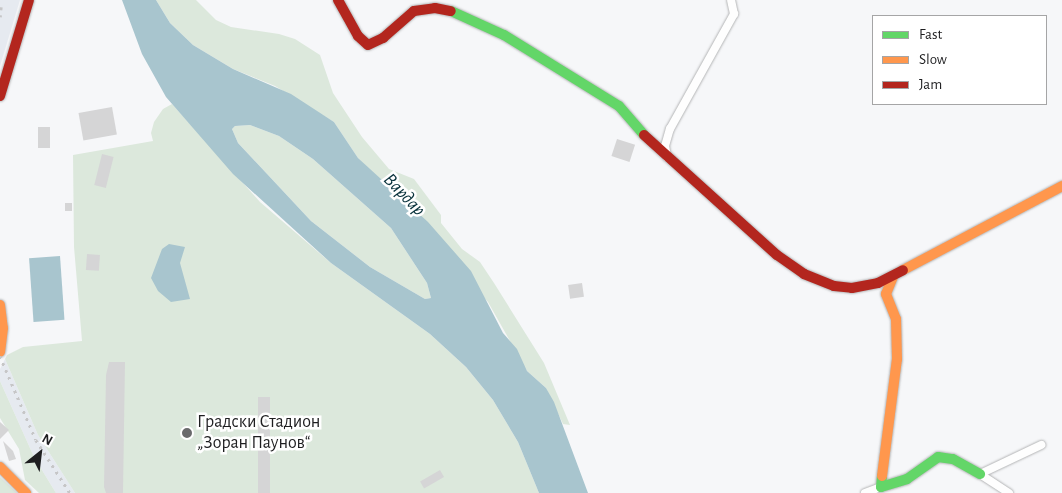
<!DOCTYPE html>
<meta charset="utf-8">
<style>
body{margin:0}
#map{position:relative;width:1062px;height:493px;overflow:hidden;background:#f6f7f9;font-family:"Alegreya Sans",sans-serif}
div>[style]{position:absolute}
.built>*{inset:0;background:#e6eaf0}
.green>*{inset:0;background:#dce8dc}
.water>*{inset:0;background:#a8c5ce;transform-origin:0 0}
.building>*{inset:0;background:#d5d5d6;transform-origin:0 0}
.roads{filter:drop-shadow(0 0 1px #b4b5b6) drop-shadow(0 0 1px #b4b5b6)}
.street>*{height:8px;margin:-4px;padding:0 4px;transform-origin:4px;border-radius:4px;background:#fefefe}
.fast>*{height:10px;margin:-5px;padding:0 5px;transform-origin:5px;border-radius:5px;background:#63d668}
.slow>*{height:10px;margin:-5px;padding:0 5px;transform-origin:5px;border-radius:5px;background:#ff974d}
.jam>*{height:10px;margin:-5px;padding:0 5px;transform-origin:5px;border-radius:5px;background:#b3261e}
.rail>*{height:2.5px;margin-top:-1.25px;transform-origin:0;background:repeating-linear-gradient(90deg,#c6c6c7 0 2.5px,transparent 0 7.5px)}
.dots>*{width:14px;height:14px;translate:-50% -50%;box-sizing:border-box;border:2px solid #fff;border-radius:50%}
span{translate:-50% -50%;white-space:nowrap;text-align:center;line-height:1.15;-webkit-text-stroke:5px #fff;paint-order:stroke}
.poi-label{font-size:18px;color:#1e1e20}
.left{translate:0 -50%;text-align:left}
.water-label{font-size:19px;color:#08313b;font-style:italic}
.legend{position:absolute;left:872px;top:15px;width:175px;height:90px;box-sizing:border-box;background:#fff;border:1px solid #a5a5a6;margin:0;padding:6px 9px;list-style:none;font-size:15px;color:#1e1e20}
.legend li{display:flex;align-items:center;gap:10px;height:25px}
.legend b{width:25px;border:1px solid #a5a5a6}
.north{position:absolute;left:15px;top:428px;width:50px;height:50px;-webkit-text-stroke:4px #fff;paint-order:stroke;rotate:29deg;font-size:14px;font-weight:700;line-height:20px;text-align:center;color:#1e1e20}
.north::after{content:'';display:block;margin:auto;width:18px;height:22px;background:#1e1e20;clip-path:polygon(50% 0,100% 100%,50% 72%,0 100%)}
</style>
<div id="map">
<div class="built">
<div style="clip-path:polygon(0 0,20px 0,0 66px)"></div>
<div style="clip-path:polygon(5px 359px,38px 435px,75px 493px,56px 493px,34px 457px,0 381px,0 369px)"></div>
</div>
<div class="green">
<div style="clip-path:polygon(156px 0,196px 0,216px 20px,231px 27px,279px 34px,295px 39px,320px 55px,333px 93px,362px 137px,389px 169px,414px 179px,441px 215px,441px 223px,462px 249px,480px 262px,494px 283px,544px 363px,570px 425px,563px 424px,546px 388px,527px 371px,488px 302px,358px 158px,334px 122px,275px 86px,233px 69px,193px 45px,170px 23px)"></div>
<div style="clip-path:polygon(172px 104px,260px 202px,331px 263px,430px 334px,466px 367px,493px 400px,518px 442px,539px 493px,75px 493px,38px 435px,5px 359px,7px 355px,23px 347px,82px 341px,74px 247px,73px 155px,153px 141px,151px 133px,154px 122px,163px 109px)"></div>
<div style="clip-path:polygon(250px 125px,279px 136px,313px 159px,391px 228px,427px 283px,431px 298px,425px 299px,370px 267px,311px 221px,238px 143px,232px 129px,235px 126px)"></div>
<div style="clip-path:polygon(0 381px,34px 457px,56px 493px,39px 493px,25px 480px,19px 449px,0 418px)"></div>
<div style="clip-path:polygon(0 477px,17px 493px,0 493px)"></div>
</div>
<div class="water">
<div style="clip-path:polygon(evenodd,122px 0,156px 0,170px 23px,193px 45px,233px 69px,291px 94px,334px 122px,358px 158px,428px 222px,471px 271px,503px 333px,517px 349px,527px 371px,546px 388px,554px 402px,588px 493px,539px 493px,518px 442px,493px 400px,466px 367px,430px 334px,331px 263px,233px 174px,166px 97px,142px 54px,122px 0,250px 125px,279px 136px,313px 159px,391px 228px,427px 283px,431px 298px,425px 299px,370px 267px,311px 221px,238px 143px,232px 129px,235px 126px,250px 125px)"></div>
<div style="clip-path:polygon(169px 244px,185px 247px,180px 263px,190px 299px,171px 302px,158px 291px,151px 278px,162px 249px)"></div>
<div style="left:60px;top:256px;width:64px;height:31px;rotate:86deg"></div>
</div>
<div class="building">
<div style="left:112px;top:107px;width:28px;height:34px;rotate:80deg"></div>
<div style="left:38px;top:127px;width:12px;height:21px"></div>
<div style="left:617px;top:139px;width:19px;height:18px;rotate:18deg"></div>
<div style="left:102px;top:154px;width:12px;height:32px;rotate:14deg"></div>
<div style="left:72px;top:203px;width:8px;height:7px;rotate:90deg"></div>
<div style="left:87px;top:254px;width:13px;height:16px;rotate:4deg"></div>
<div style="left:582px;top:283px;width:14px;height:14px;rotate:82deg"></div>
<div style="clip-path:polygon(109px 362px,125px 362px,123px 493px,106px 493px,104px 487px,106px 375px)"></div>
<div style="left:258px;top:397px;width:12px;height:96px"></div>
<div style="clip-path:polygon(0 422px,9px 430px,0 439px)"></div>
<div style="clip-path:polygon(3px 441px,13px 451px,16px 459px,9px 461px)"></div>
<div style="left:440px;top:470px;width:8px;height:23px;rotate:60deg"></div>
</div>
<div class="roads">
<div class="street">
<div style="left:667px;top:157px;width:11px;rotate:-100deg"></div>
<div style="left:665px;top:146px;width:18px;rotate:-74deg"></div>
<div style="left:670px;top:129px;width:132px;rotate:-60.9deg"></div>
<div style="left:734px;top:14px;width:14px;rotate:-102deg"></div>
<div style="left:865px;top:493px;width:17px;rotate:-21deg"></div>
<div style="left:1009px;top:493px;width:35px;rotate:-147deg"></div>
<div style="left:980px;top:474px;width:68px;rotate:-25.4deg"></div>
</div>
<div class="fast">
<div style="left:451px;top:11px;width:58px;rotate:24.4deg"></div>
<div style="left:504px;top:35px;width:135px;rotate:31.7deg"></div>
<div style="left:619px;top:106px;width:38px;rotate:49deg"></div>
<div style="left:882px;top:476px;width:11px;rotate:95deg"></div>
<div style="left:881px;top:487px;width:27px;rotate:-17deg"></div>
<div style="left:907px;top:479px;width:38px;rotate:-35deg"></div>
<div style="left:938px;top:457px;width:15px;rotate:8deg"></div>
<div style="left:953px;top:459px;width:31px;rotate:29deg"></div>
</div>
<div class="slow">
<div style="left:903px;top:270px;width:180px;rotate:-27.8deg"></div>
<div style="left:0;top:305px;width:23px;rotate:83deg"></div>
<div style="left:3px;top:328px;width:24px;rotate:97deg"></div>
<div style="left:0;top:467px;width:37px;rotate:45deg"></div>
<div style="left:882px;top:476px;width:118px;rotate:-82.7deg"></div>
<div style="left:897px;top:359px;width:40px;rotate:-91.4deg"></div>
<div style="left:896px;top:319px;width:27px;rotate:-112deg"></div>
<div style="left:886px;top:294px;width:18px;rotate:-68deg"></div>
</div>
<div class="jam">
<div style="left:338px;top:0;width:41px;rotate:60.9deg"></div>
<div style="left:358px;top:36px;width:13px;rotate:42deg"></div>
<div style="left:368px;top:45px;width:17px;rotate:-25deg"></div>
<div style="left:383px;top:38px;width:41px;rotate:-41.1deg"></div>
<div style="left:414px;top:11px;width:21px;rotate:-8deg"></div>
<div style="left:435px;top:8px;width:16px;rotate:11deg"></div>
<div style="left:0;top:96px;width:100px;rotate:-73.2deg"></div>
<div style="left:644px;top:135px;width:179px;rotate:42.1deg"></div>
<div style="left:777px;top:255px;width:33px;rotate:35deg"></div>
<div style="left:804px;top:274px;width:32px;rotate:22deg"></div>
<div style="left:834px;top:286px;width:18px;rotate:6deg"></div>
<div style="left:852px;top:288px;width:26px;rotate:-11deg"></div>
<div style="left:878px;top:283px;width:28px;rotate:-27deg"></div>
</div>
</div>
<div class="rail">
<div style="left:0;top:17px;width:12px;rotate:-85deg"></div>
<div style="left:0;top:356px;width:91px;rotate:66.8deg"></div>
<div style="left:36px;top:440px;width:63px;rotate:57.3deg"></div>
</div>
<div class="dots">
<div style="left:187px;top:433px;background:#6a6a6c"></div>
</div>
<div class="poi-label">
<span class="left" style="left:197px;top:433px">Градски Стадион<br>„Зоран Паунов“</span>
</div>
<div class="water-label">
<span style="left:404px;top:195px;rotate:46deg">Вардар</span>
</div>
<ul class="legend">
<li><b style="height:6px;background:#63d668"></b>Fast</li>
<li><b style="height:6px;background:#ff974d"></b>Slow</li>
<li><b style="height:6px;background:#b3261e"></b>Jam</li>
</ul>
<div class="north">N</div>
</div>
